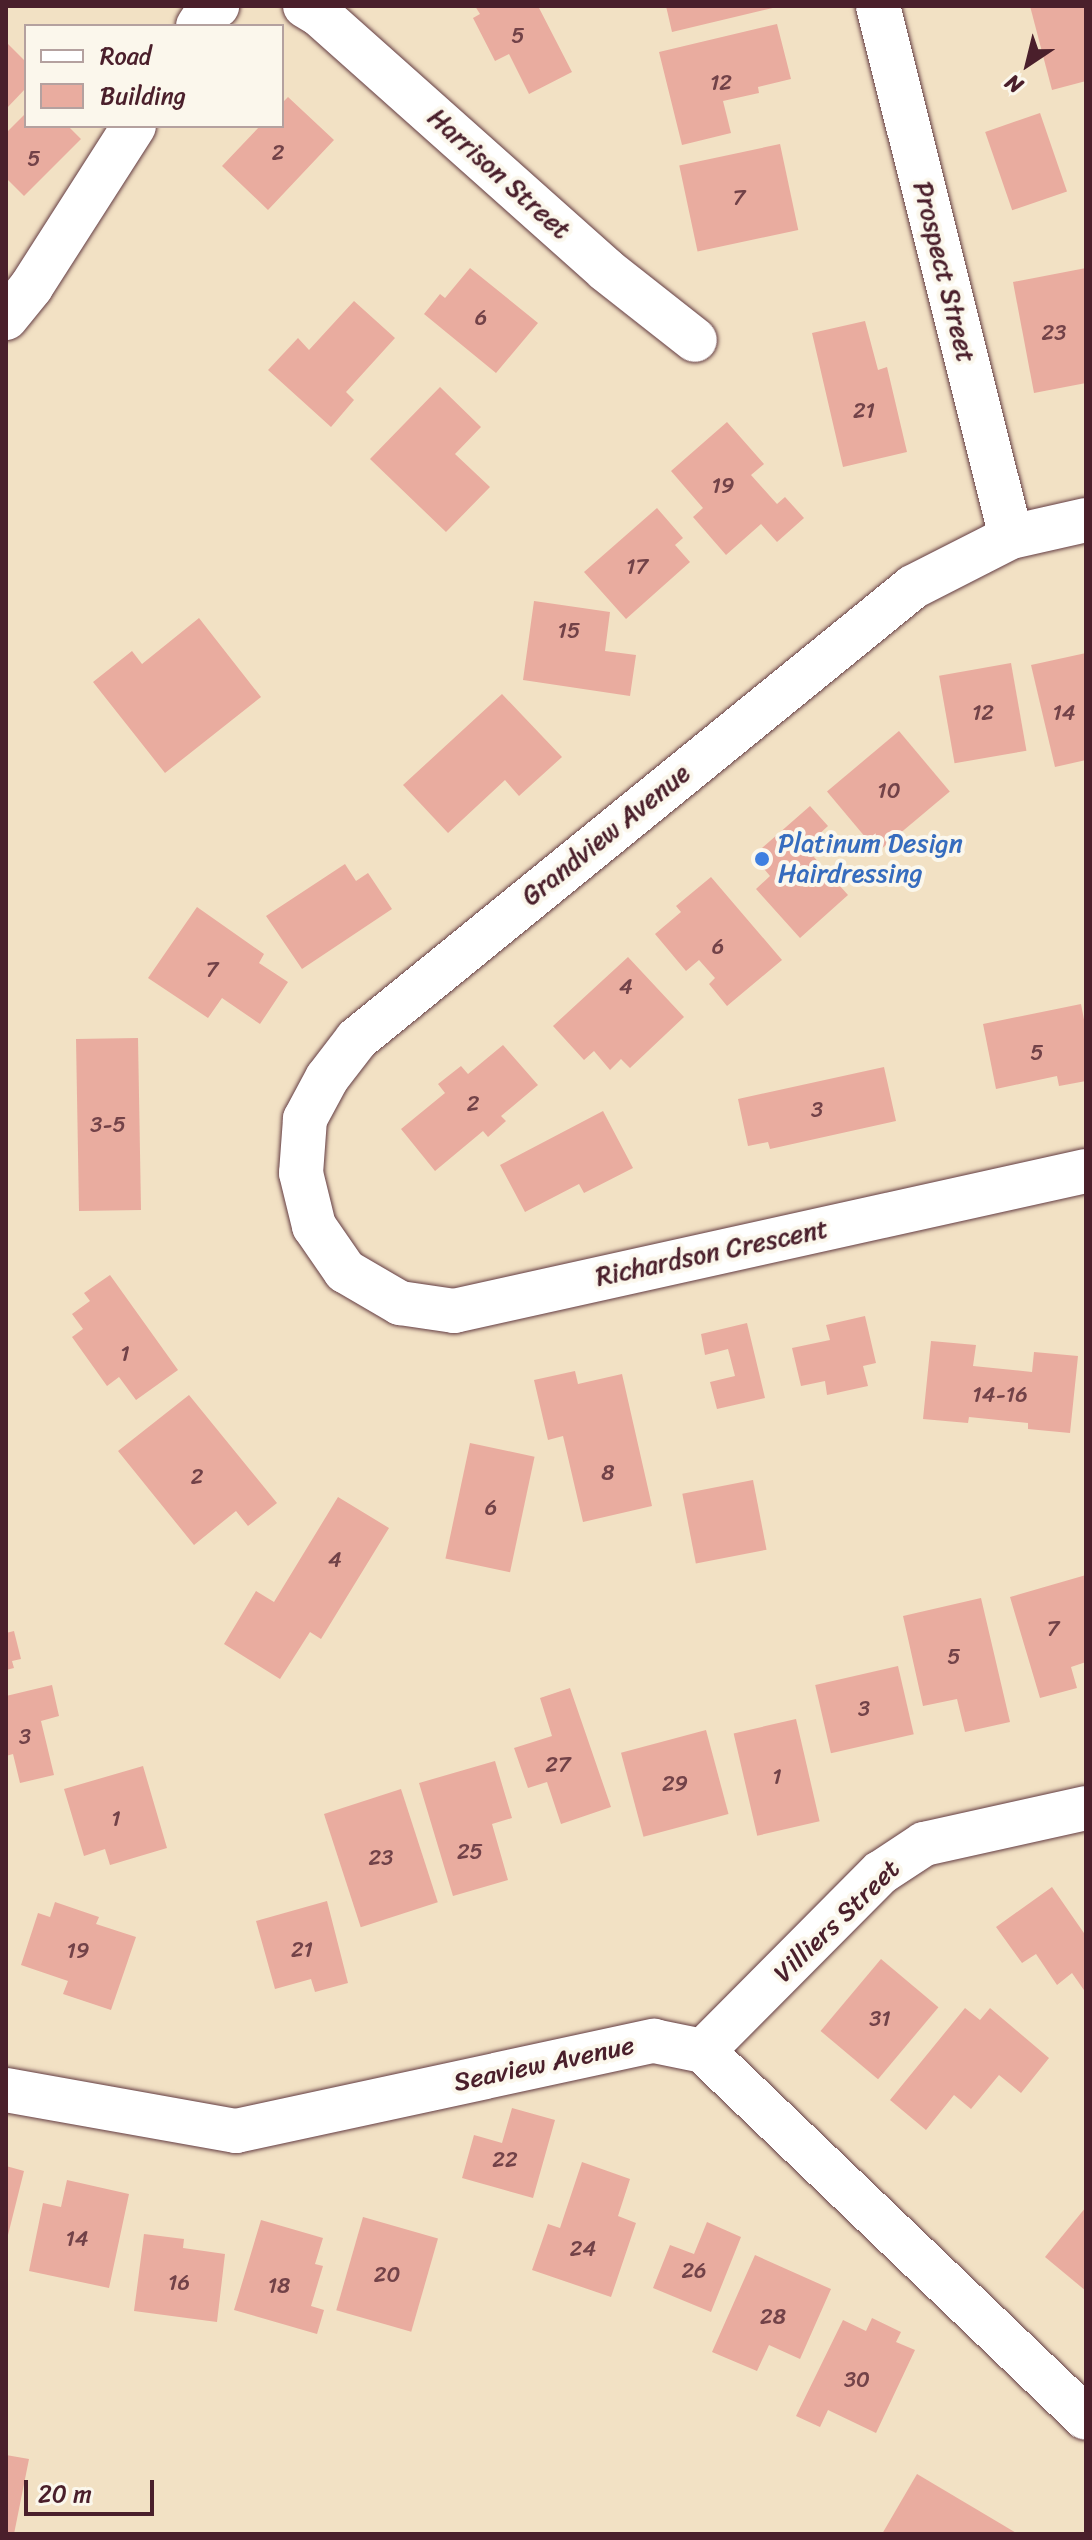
<!DOCTYPE html>
<style>
body{margin:0}
#map{position:relative;width:1092px;height:2540px;overflow:hidden;background:#f2e1c4;font-family:Sriracha,sans-serif}
div>[style]{position:absolute}
.building>*{inset:0;background:#e9ac9f;transform-origin:0 0}
.roads{filter:drop-shadow(0 0 2px #633c42) drop-shadow(0 0 2px #633c42)}
.minor>*{height:44px;margin:-22px;padding:0 22px;transform-origin:22px;border-radius:22px;background:#fff}
.dots>*{width:22px;height:22px;translate:-50% -50%;box-sizing:border-box;border:4px solid #fbf7ec;border-radius:50%}
span{translate:-50% -50%;white-space:nowrap;text-align:center;line-height:1.15;-webkit-text-stroke:8px #fbf7ec;paint-order:stroke}
.number-label{font-size:22px;color:#724248}
.number-label span{-webkit-text-stroke-width:0}
.street-label{font-size:26px;color:#4a1f2b}
.shop-label{font-size:26px;color:#366cbe}
.left{translate:0 -50%;text-align:left}
.frame{position:absolute;inset:0;border:8px solid #4a1f2b;pointer-events:none}
.legend{position:absolute;left:24px;top:24px;width:260px;height:104px;box-sizing:border-box;background:#fbf7ec;border:2px solid #b4a19f;margin:0;padding:10px 14px;list-style:none;font-size:24px;color:#4a1f2b}
.legend li{display:flex;align-items:center;gap:16px;height:40px}
.legend b{width:40px;border:2px solid #b4a19f}
.north{position:absolute;left:988px;top:24px;width:80px;height:80px;-webkit-text-stroke:6px #fbf7ec;paint-order:stroke;rotate:215deg;font-size:22px;font-weight:700;line-height:32px;text-align:center;color:#4a1f2b}
.north::after{content:'';display:block;margin:auto;width:28px;height:36px;background:#4a1f2b;clip-path:polygon(50% 0,100% 100%,50% 72%,0 100%)}
.scale{position:absolute;left:24px;top:2480px;width:130px;height:36px;box-sizing:border-box;border:4px solid #4a1f2b;border-top:0;padding-left:10px;font-size:24px;line-height:28px;white-space:nowrap;color:#4a1f2b;-webkit-text-stroke:6px #fbf7ec;paint-order:stroke}
</style>
<div id="map">
<div class="building">
<div style="clip-path:polygon(475px 6px,538px 6px,572px 72px,529px 94px,509px 54px,495px 61px,473px 18px,480px 14px)"></div>
<div style="clip-path:polygon(666px 6px,777px 6px,777px 7px,672px 32px)"></div>
<div style="clip-path:polygon(1030px 6px,1086px 6px,1086px 81px,1052px 90px)"></div>
<div style="clip-path:polygon(777px 24px,791px 79px,758px 87px,759px 93px,723px 101px,731px 133px,682px 145px,659px 52px)"></div>
<div style="clip-path:polygon(6px 42px,26px 62px,26px 88px,6px 109px)"></div>
<div style="clip-path:polygon(288px 97px,334px 140px,268px 210px,222px 166px,260px 126px,282px 126px,282px 103px)"></div>
<div style="clip-path:polygon(26px 113px,26px 126px,68px 126px,81px 139px,24px 196px,6px 178px,6px 133px)"></div>
<div style="left:1040px;top:113px;width:83px;height:58px;rotate:71deg"></div>
<div style="left:780px;top:144px;width:88px;height:103px;rotate:78deg"></div>
<div style="clip-path:polygon(470px 268px,538px 323px,496px 373px,424px 314px,440px 294px,445px 298px)"></div>
<div style="clip-path:polygon(1086px 268px,1086px 383px,1034px 393px,1013px 282px)"></div>
<div style="clip-path:polygon(354px 301px,395px 338px,346px 392px,354px 400px,331px 427px,268px 370px,298px 338px,309px 350px)"></div>
<div style="clip-path:polygon(865px 321px,878px 370px,887px 367px,907px 452px,843px 467px,812px 333px)"></div>
<div style="clip-path:polygon(440px 387px,481px 427px,455px 454px,490px 487px,446px 532px,370px 459px)"></div>
<div style="clip-path:polygon(727px 422px,764px 464px,751px 475px,777px 504px,785px 497px,804px 518px,777px 542px,761px 524px,726px 555px,693px 517px,703px 508px,671px 471px)"></div>
<div style="clip-path:polygon(657px 508px,683px 538px,675px 545px,690px 562px,626px 619px,584px 572px)"></div>
<div style="clip-path:polygon(534px 601px,610px 612px,605px 651px,636px 655px,630px 696px,523px 680px)"></div>
<div style="clip-path:polygon(199px 618px,261px 697px,165px 773px,93px 682px,132px 651px,142px 664px)"></div>
<div style="clip-path:polygon(1086px 653px,1086px 760px,1055px 767px,1031px 665px)"></div>
<div style="left:1011px;top:663px;width:89px;height:73px;rotate:80deg"></div>
<div style="clip-path:polygon(502px 694px,562px 757px,519px 796px,505px 780px,448px 833px,403px 785px)"></div>
<div style="left:899px;top:731px;width:79px;height:94px;rotate:50deg"></div>
<div style="clip-path:polygon(810px 806px,828px 826px,805px 847px,848px 895px,800px 938px,756px 889px,770px 876px,753px 856px)"></div>
<div style="clip-path:polygon(345px 864px,356px 881px,368px 873px,392px 909px,302px 969px,266px 916px)"></div>
<div style="clip-path:polygon(711px 877px,782px 960px,727px 1006px,709px 984px,715px 978px,699px 960px,686px 971px,655px 934px,681px 912px,676px 906px)"></div>
<div style="clip-path:polygon(197px 907px,264px 954px,259px 963px,288px 982px,260px 1024px,222px 998px,208px 1018px,148px 978px)"></div>
<div style="clip-path:polygon(628px 957px,684px 1017px,630px 1068px,621px 1059px,610px 1070px,594px 1051px,584px 1060px,553px 1026px)"></div>
<div style="clip-path:polygon(1081px 1004px,1086px 1030px,1086px 1081px,1059px 1086px,1057px 1076px,996px 1089px,983px 1024px)"></div>
<div style="left:138px;top:1038px;width:172px;height:62px;rotate:89deg"></div>
<div style="clip-path:polygon(503px 1045px,538px 1085px,501px 1116px,506px 1121px,488px 1137px,483px 1131px,435px 1171px,401px 1129px,445px 1093px,438px 1084px,461px 1066px,468px 1074px)"></div>
<div style="clip-path:polygon(884px 1067px,896px 1121px,770px 1149px,768px 1142px,748px 1146px,738px 1099px)"></div>
<div style="clip-path:polygon(603px 1111px,633px 1168px,584px 1193px,579px 1184px,525px 1212px,500px 1165px)"></div>
<div style="clip-path:polygon(110px 1275px,178px 1370px,136px 1400px,119px 1377px,107px 1386px,72px 1337px,83px 1329px,72px 1314px,90px 1301px,84px 1293px)"></div>
<div style="clip-path:polygon(865px 1316px,876px 1363px,863px 1366px,868px 1386px,827px 1395px,825px 1381px,801px 1386px,792px 1348px,830px 1340px,826px 1325px)"></div>
<div style="clip-path:polygon(747px 1323px,765px 1398px,717px 1409px,710px 1382px,735px 1376px,728px 1349px,705px 1355px,701px 1334px)"></div>
<div style="clip-path:polygon(931px 1341px,976px 1345px,973px 1366px,1032px 1372px,1034px 1352px,1078px 1356px,1070px 1433px,1028px 1429px,1028px 1423px,969px 1417px,968px 1423px,923px 1419px)"></div>
<div style="clip-path:polygon(575px 1371px,578px 1384px,622px 1374px,652px 1506px,583px 1522px,563px 1436px,548px 1440px,534px 1380px)"></div>
<div style="clip-path:polygon(189px 1395px,277px 1503px,248px 1526px,236px 1511px,194px 1545px,118px 1451px)"></div>
<div style="left:470px;top:1443px;width:66px;height:118px;rotate:12deg"></div>
<div style="left:753px;top:1480px;width:71px;height:72px;rotate:79deg"></div>
<div style="clip-path:polygon(338px 1497px,389px 1528px,321px 1639px,310px 1632px,280px 1679px,224px 1644px,256px 1591px,274px 1602px)"></div>
<div style="clip-path:polygon(1086px 1575px,1086px 1662px,1071px 1667px,1077px 1688px,1040px 1698px,1010px 1597px)"></div>
<div style="clip-path:polygon(981px 1598px,1010px 1722px,965px 1732px,957px 1699px,923px 1706px,903px 1616px)"></div>
<div style="clip-path:polygon(14px 1631px,21px 1659px,12px 1661px,14px 1668px,6px 1670px,6px 1633px)"></div>
<div style="left:898px;top:1666px;width:70px;height:85px;rotate:77deg"></div>
<div style="clip-path:polygon(52px 1685px,59px 1716px,41px 1721px,54px 1775px,20px 1783px,13px 1754px,6px 1756px,6px 1696px)"></div>
<div style="clip-path:polygon(570px 1688px,611px 1807px,561px 1824px,547px 1782px,528px 1788px,514px 1748px,552px 1736px,540px 1698px)"></div>
<div style="left:796px;top:1719px;width:105px;height:64px;rotate:77deg"></div>
<div style="left:706px;top:1730px;width:87px;height:88px;rotate:75deg"></div>
<div style="clip-path:polygon(495px 1761px,512px 1818px,492px 1824px,508px 1880px,453px 1896px,419px 1783px)"></div>
<div style="clip-path:polygon(143px 1766px,167px 1848px,110px 1865px,105px 1849px,84px 1856px,64px 1789px)"></div>
<div style="left:401px;top:1789px;width:119px;height:81px;rotate:72deg"></div>
<div style="clip-path:polygon(1052px 1887px,1086px 1936px,1086px 1993px,1072px 1973px,1057px 1985px,1036px 1954px,1022px 1963px,996px 1927px)"></div>
<div style="clip-path:polygon(327px 1901px,348px 1983px,315px 1992px,311px 1979px,275px 1989px,256px 1921px)"></div>
<div style="clip-path:polygon(55px 1902px,99px 1917px,96px 1924px,136px 1937px,111px 2010px,63px 1994px,68px 1981px,21px 1965px,38px 1913px,50px 1917px)"></div>
<div style="left:881px;top:1959px;width:75px;height:94px;rotate:40deg"></div>
<div style="clip-path:polygon(965px 2008px,980px 2020px,990px 2008px,1049px 2058px,1021px 2093px,999px 2075px,971px 2109px,954px 2095px,926px 2130px,890px 2100px)"></div>
<div style="clip-path:polygon(512px 2108px,555px 2120px,533px 2198px,462px 2178px,474px 2135px,502px 2143px)"></div>
<div style="clip-path:polygon(582px 2162px,630px 2179px,618px 2216px,636px 2223px,611px 2297px,532px 2270px,548px 2224px,560px 2228px)"></div>
<div style="clip-path:polygon(6px 2166px,24px 2171px,7px 2239px,6px 2238px)"></div>
<div style="clip-path:polygon(67px 2180px,129px 2194px,109px 2288px,29px 2271px,43px 2203px,61px 2207px)"></div>
<div style="clip-path:polygon(1086px 2207px,1086px 2291px,1045px 2257px)"></div>
<div style="left:363px;top:2217px;width:78px;height:97px;rotate:16deg"></div>
<div style="clip-path:polygon(261px 2220px,323px 2238px,315px 2264px,323px 2266px,311px 2306px,324px 2310px,317px 2334px,234px 2310px)"></div>
<div style="clip-path:polygon(707px 2222px,741px 2237px,711px 2312px,653px 2288px,670px 2245px,694px 2254px)"></div>
<div style="clip-path:polygon(144px 2234px,184px 2239px,183px 2248px,225px 2254px,217px 2322px,134px 2311px)"></div>
<div style="clip-path:polygon(755px 2255px,831px 2289px,800px 2359px,769px 2345px,757px 2371px,712px 2352px)"></div>
<div style="clip-path:polygon(872px 2318px,901px 2332px,896px 2342px,915px 2350px,876px 2433px,828px 2410px,820px 2427px,796px 2416px,843px 2320px,866px 2331px)"></div>
<div style="clip-path:polygon(6px 2455px,29px 2459px,14px 2534px,6px 2534px)"></div>
<div style="clip-path:polygon(917px 2474px,1018px 2534px,882px 2534px)"></div>
</div>
<div class="roads">
<div class="minor">
<div style="left:305px;top:6px;width:17px;rotate:31deg"></div>
<div style="left:320px;top:15px;width:383px;rotate:41.7deg"></div>
<div style="left:606px;top:270px;width:113px;rotate:38.2deg"></div>
<div style="left:878px;top:6px;width:547px;rotate:75.94deg"></div>
<div style="left:198px;top:26px;width:17px;rotate:-57deg"></div>
<div style="left:207px;top:12px;width:12px;rotate:-31deg"></div>
<div style="left:6px;top:318px;width:40px;rotate:-51deg"></div>
<div style="left:31px;top:287px;width:191px;rotate:-57.4deg"></div>
<div style="left:1086px;top:520px;width:77px;rotate:167.2deg"></div>
<div style="left:1011px;top:537px;width:110px;rotate:153deg"></div>
<div style="left:913px;top:587px;width:717px;rotate:140.89deg"></div>
<div style="left:357px;top:1039px;width:49px;rotate:127.6deg"></div>
<div style="left:327px;top:1078px;width:47px;rotate:118.2deg"></div>
<div style="left:305px;top:1119px;width:54px;rotate:94.2deg"></div>
<div style="left:301px;top:1173px;width:55px;rotate:76.2deg"></div>
<div style="left:314px;top:1226px;width:55px;rotate:55.4deg"></div>
<div style="left:345px;top:1271px;width:64px;rotate:30.2deg"></div>
<div style="left:400px;top:1303px;width:55px;rotate:8.4deg"></div>
<div style="left:454px;top:1311px;width:647px;rotate:-12.49deg"></div>
<div style="left:703px;top:2051px;width:251px;rotate:-45.2deg"></div>
<div style="left:880px;top:1873px;width:53px;rotate:-33.4deg"></div>
<div style="left:924px;top:1844px;width:166px;rotate:-12.5deg"></div>
<div style="left:6px;top:2090px;width:234px;rotate:10.1deg"></div>
<div style="left:236px;top:2131px;width:428px;rotate:-12.2deg"></div>
<div style="left:654px;top:2041px;width:50px;rotate:11.5deg"></div>
<div style="left:703px;top:2051px;width:530px;rotate:43.78deg"></div>
</div>
</div>
<div class="dots">
<div style="left:762px;top:859px;background:#3f7fe0"></div>
</div>
<div class="number-label">
<span style="left:518px;top:36px">5</span>
<span style="left:721px;top:83px">12</span>
<span style="left:278px;top:153px">2</span>
<span style="left:34px;top:159px">5</span>
<span style="left:739px;top:198px">7</span>
<span style="left:481px;top:318px">6</span>
<span style="left:1054px;top:333px">23</span>
<span style="left:864px;top:411px">21</span>
<span style="left:723px;top:486px">19</span>
<span style="left:637px;top:567px">17</span>
<span style="left:569px;top:631px">15</span>
<span style="left:983px;top:713px">12</span>
<span style="left:1064px;top:713px">14</span>
<span style="left:889px;top:791px">10</span>
<span style="left:718px;top:947px">6</span>
<span style="left:212px;top:970px">7</span>
<span style="left:626px;top:987px">4</span>
<span style="left:1037px;top:1053px">5</span>
<span style="left:473px;top:1104px">2</span>
<span style="left:817px;top:1110px">3</span>
<span style="left:108px;top:1125px">3-5</span>
<span style="left:125px;top:1354px">1</span>
<span style="left:1000px;top:1395px">14-16</span>
<span style="left:608px;top:1473px">8</span>
<span style="left:197px;top:1477px">2</span>
<span style="left:491px;top:1508px">6</span>
<span style="left:335px;top:1560px">4</span>
<span style="left:1053px;top:1629px">7</span>
<span style="left:954px;top:1657px">5</span>
<span style="left:864px;top:1709px">3</span>
<span style="left:25px;top:1737px">3</span>
<span style="left:558px;top:1765px">27</span>
<span style="left:777px;top:1777px">1</span>
<span style="left:675px;top:1784px">29</span>
<span style="left:116px;top:1819px">1</span>
<span style="left:470px;top:1852px">25</span>
<span style="left:381px;top:1858px">23</span>
<span style="left:302px;top:1950px">21</span>
<span style="left:78px;top:1951px">19</span>
<span style="left:880px;top:2019px">31</span>
<span style="left:505px;top:2160px">22</span>
<span style="left:77px;top:2239px">14</span>
<span style="left:583px;top:2249px">24</span>
<span style="left:694px;top:2271px">26</span>
<span style="left:387px;top:2275px">20</span>
<span style="left:179px;top:2283px">16</span>
<span style="left:279px;top:2286px">18</span>
<span style="left:773px;top:2317px">28</span>
<span style="left:857px;top:2380px">30</span>
</div>
<div class="street-label">
<span style="left:499px;top:174px;rotate:42deg">Harrison Street</span>
<span style="left:944px;top:272px;rotate:76deg">Prospect Street</span>
<span style="left:606px;top:835px;rotate:-39deg">Grandview Avenue</span>
<span style="left:712px;top:1253px;rotate:-12deg">Richardson Crescent</span>
<span style="left:837px;top:1921px;rotate:-44deg">Villiers Street</span>
<span style="left:544px;top:2064px;rotate:-12deg">Seaview Avenue</span>
</div>
<div class="shop-label">
<span class="left" style="left:778px;top:859px">Platinum Design<br>Hairdressing</span>
</div>
<div class="frame"></div>
<ul class="legend">
<li><b style="height:10px;background:#fff"></b>Road</li>
<li><b style="height:22px;background:#e9ac9f"></b>Building</li>
</ul>
<div class="north">N</div>
<div class="scale">20 m</div>
</div>
